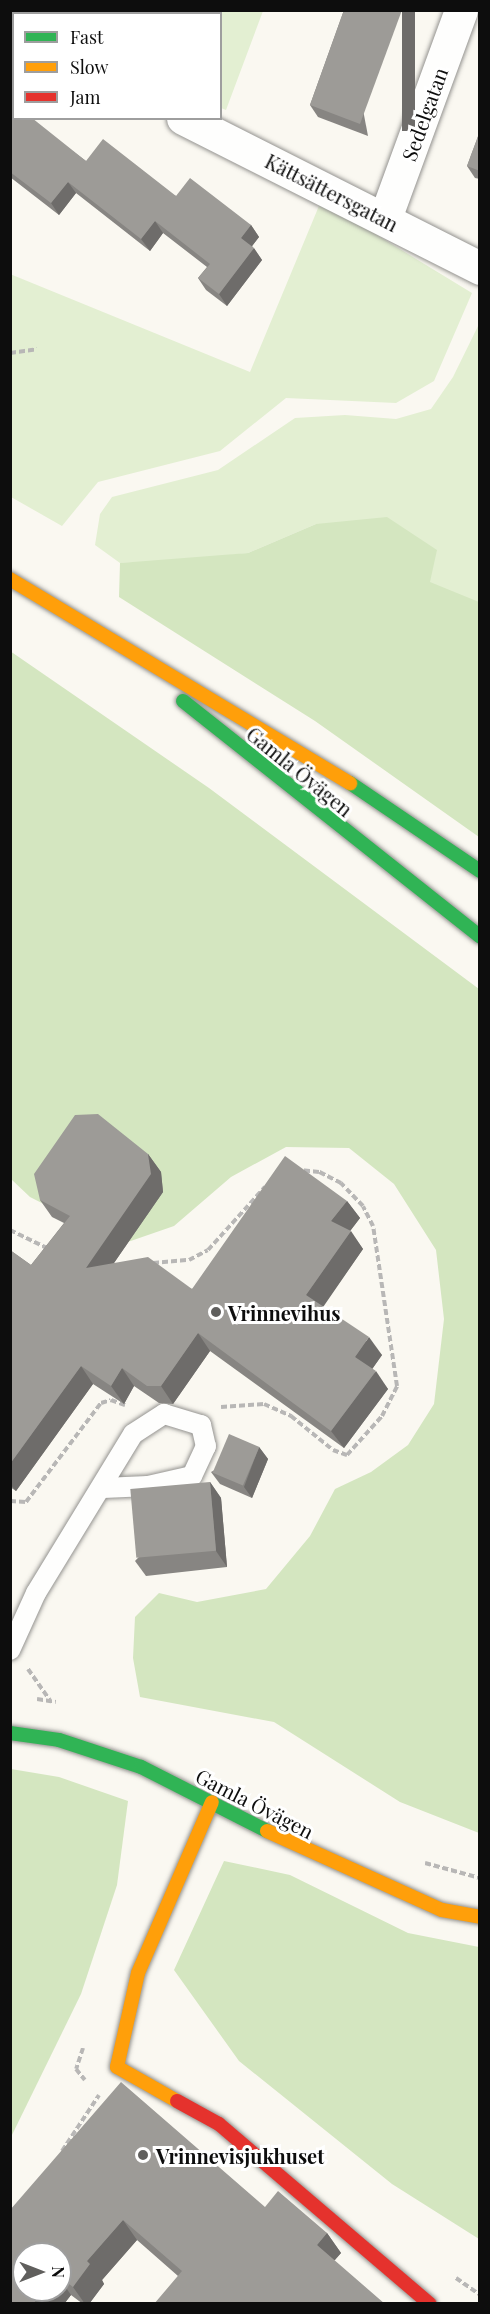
<!DOCTYPE html>
<meta charset="utf-8">
<style>
body{margin:0}
#map{position:relative;width:490px;height:2314px;overflow:hidden;background:#faf8f1;font-family:"Playfair Display",serif}
div>[style]{position:absolute}
.green>*{inset:0;background:#e3efd2}
.forest>*{inset:0;background:#d4e6c0}
.path>*{height:4px;margin-top:-2px;transform-origin:0;background:repeating-linear-gradient(90deg,#b8b7b6 0 6px,transparent 0 9px)}
.roads{filter:drop-shadow(0 0 2px #949390) drop-shadow(0 0 2px #949390)}
.lane>*{height:20px;margin:-10px;padding:0 10px;transform-origin:10px;border-radius:10px;background:#fefefd}
.street>*{height:33px;margin:-16.5px;padding:0 16.5px;transform-origin:16.5px;border-radius:16.5px;background:#fefefd}
.fast>*{height:14px;margin:-7px;padding:0 7px;transform-origin:7px;border-radius:7px;background:#30b455}
.slow>*{height:14px;margin:-7px;padding:0 7px;transform-origin:7px;border-radius:7px;background:#ff9f0a}
.jam>*{height:14px;margin:-7px;padding:0 7px;transform-origin:7px;border-radius:7px;background:#e5322d}
.wall>*{inset:0;background:#878582}
.shaded-wall>*{inset:0;background:#6e6c6a;transform-origin:0 0}
.building>*{inset:0;background:#9d9b97;transform-origin:0 0}
.dots>*{width:16px;height:16px;translate:-50% -50%;box-sizing:border-box;border:3px solid #fff;border-radius:50%}
span{translate:-50% -50%;white-space:nowrap;text-align:center;line-height:1.15;-webkit-text-stroke:6px #fff;paint-order:stroke}
.street-label{font-size:20px;color:#0d0d0d}
.poi-label{font-size:20px;color:#0d0d0d;font-weight:700}
.left{translate:0 -50%;text-align:left}
.frame{position:absolute;inset:0;border:12px solid #0d0d0d;pointer-events:none}
.legend{position:absolute;left:12px;top:12px;width:210px;height:108px;box-sizing:border-box;background:#fff;border:2px solid #9e9e9e;margin:0;padding:8px 10px;list-style:none;font-size:18px;color:#0d0d0d}
.legend li{display:flex;align-items:center;gap:12px;height:30px}
.legend b{width:30px;border:2px solid #9e9e9e}
.north{position:absolute;left:12px;top:2242px;width:60px;height:60px;box-sizing:border-box;background:#fff;border:2px solid #9e9e9e;border-radius:50%;rotate:90deg;font-size:16px;font-weight:700;line-height:24px;text-align:center;color:#0d0d0d}
.north::after{content:'';display:block;margin:auto;width:21px;height:27px;background:#605f5d;clip-path:polygon(50% 0,100% 100%,50% 72%,0 100%)}
</style>
<div id="map">
<div class="green">
<div style="clip-path:polygon(216px 11px,263px 11px,226px 110px,221px 108px,220px 14px,215px 13px)"></div>
<div style="clip-path:polygon(321px 201px,472px 293px,434px 381px,396px 403px,286px 398px,220px 451px,98px 482px,62px 526px,11px 497px,10px 274px,250px 372px)"></div>
<div style="clip-path:polygon(479px 324px,479px 610px,316px 524px,248px 553px,176px 561px,120px 563px,95px 545px,100px 514px,112px 497px,218px 470px,295px 418px,345px 415px,396px 419px,431px 409px,453px 377px)"></div>
</div>
<div class="forest">
<div style="clip-path:polygon(387px 517px,437px 550px,430px 582px,479px 602px,479px 837px,315px 721px,119px 597px,120px 563px,248px 553px,316px 524px)"></div>
<div style="clip-path:polygon(10px 651px,209px 788px,479px 989px,479px 1833px,400px 1802px,274px 1722px,140px 1697px,133px 1658px,135px 1617px,159px 1593px,197px 1602px,266px 1589px,310px 1536px,335px 1489px,371px 1472px,408px 1445px,434px 1404px,444px 1319px,436px 1250px,394px 1184px,349px 1148px,286px 1147px,231px 1177px,174px 1226px,122px 1244px,30px 1197px,11px 1179px)"></div>
<div style="clip-path:polygon(11px 1769px,59px 1777px,128px 1801px,117px 1885px,81px 1994px,11px 2137px)"></div>
<div style="clip-path:polygon(224px 1861px,290px 1875px,408px 1933px,479px 1947px,479px 2239px,392px 2184px,239px 2061px,174px 1970px)"></div>
</div>
<div class="path">
<div style="left:10px;top:353px;width:27px;rotate:-8deg"></div>
<div style="left:10px;top:1230px;width:43px;rotate:26deg"></div>
<div style="left:153px;top:1263px;width:36px;rotate:-5deg"></div>
<div style="left:189px;top:1260px;width:21px;rotate:-28deg"></div>
<div style="left:208px;top:1250px;width:85px;rotate:-47.9deg"></div>
<div style="left:221px;top:1407px;width:43px;rotate:-4deg"></div>
<div style="left:264px;top:1404px;width:30px;rotate:24deg"></div>
<div style="left:291px;top:1416px;width:54px;rotate:39deg"></div>
<div style="left:333px;top:1450px;width:15px;rotate:20deg"></div>
<div style="left:347px;top:1455px;width:52px;rotate:-48.1deg"></div>
<div style="left:382px;top:1416px;width:34px;rotate:-63deg"></div>
<div style="left:397px;top:1386px;width:162px;rotate:-98.5deg"></div>
<div style="left:373px;top:1226px;width:22px;rotate:-117deg"></div>
<div style="left:363px;top:1206px;width:32px;rotate:-134deg"></div>
<div style="left:341px;top:1183px;width:25px;rotate:-153deg"></div>
<div style="left:319px;top:1172px;width:19px;rotate:-174deg"></div>
<div style="left:10px;top:1501px;width:16px;rotate:4deg"></div>
<div style="left:26px;top:1502px;width:124px;rotate:-52.9deg"></div>
<div style="left:101px;top:1403px;width:10px;rotate:-17deg"></div>
<div style="left:111px;top:1400px;width:15px;rotate:20deg"></div>
<div style="left:28px;top:1669px;width:38px;rotate:55deg"></div>
<div style="left:37px;top:1699px;width:19px;rotate:9deg"></div>
<div style="left:425px;top:1863px;width:57px;rotate:15.3deg"></div>
<div style="left:83px;top:2048px;width:22px;rotate:108deg"></div>
<div style="left:76px;top:2069px;width:14px;rotate:51deg"></div>
<div style="left:62px;top:2151px;width:67px;rotate:-56.5deg"></div>
<div style="left:456px;top:2278px;width:29px;rotate:35deg"></div>
</div>
<div class="roads">
<div class="lane">
<div style="left:10px;top:1650px;width:63px;rotate:-65.5deg"></div>
<div style="left:36px;top:1593px;width:186px;rotate:-58.6deg"></div>
<div style="left:133px;top:1434px;width:37px;rotate:-33deg"></div>
<div style="left:164px;top:1414px;width:39px;rotate:17deg"></div>
<div style="left:201px;top:1425px;width:22px;rotate:77deg"></div>
<div style="left:206px;top:1446px;width:33px;rotate:115deg"></div>
<div style="left:192px;top:1476px;width:45px;rotate:167.2deg"></div>
<div style="left:148px;top:1486px;width:45px;rotate:177.5deg"></div>
</div>
<div class="street">
<div style="left:10px;top:50px;width:4px;rotate:14deg"></div>
<div style="left:183px;top:118px;width:333px;rotate:26.8deg"></div>
<div style="left:385px;top:218px;width:221px;rotate:-69.9deg"></div>
</div>
<div class="fast">
<div style="left:183px;top:701px;width:379px;rotate:38.4deg"></div>
<div style="left:350px;top:783px;width:157px;rotate:34.1deg"></div>
<div style="left:10px;top:1733px;width:49px;rotate:8.1deg"></div>
<div style="left:59px;top:1740px;width:86px;rotate:18.2deg"></div>
<div style="left:141px;top:1767px;width:141px;rotate:26.9deg"></div>
</div>
<div class="slow">
<div style="left:10px;top:579px;width:397px;rotate:31deg"></div>
<div style="left:267px;top:1831px;width:192px;rotate:24.3deg"></div>
<div style="left:442px;top:1910px;width:39px;rotate:10deg"></div>
<div style="left:177px;top:2101px;width:69px;rotate:-150.5deg"></div>
<div style="left:117px;top:2067px;width:96px;rotate:-77.4deg"></div>
<div style="left:138px;top:1973px;width:186px;rotate:-66.6deg"></div>
</div>
<div class="jam">
<div style="left:177px;top:2101px;width:48px;rotate:28.7deg"></div>
<div style="left:219px;top:2124px;width:277px;rotate:40.5deg"></div>
</div>
</div>
<div class="wall">
<div style="clip-path:polygon(344px 10px,368px 136px,318px 117px,310px 105px)"></div>
<div style="clip-path:polygon(10px 105px,86px 161px,251px 225px,259px 237px,252px 246px,262px 260px,227px 306px,206px 290px,198px 278px,207px 267px,163px 233px,150px 251px,76px 193px,59px 215px,10px 177px)"></div>
<div style="clip-path:polygon(480px 131px,480px 179px,475px 178px,467px 166px)"></div>
<div style="clip-path:polygon(148px 1154px,161px 1172px,163px 1192px,114px 1263px,192px 1289px,347px 1201px,360px 1218px,350px 1231px,363px 1249px,323px 1306px,382px 1355px,372px 1369px,388px 1389px,344px 1448px,210px 1351px,173px 1404px,159px 1403px,134px 1386px,124px 1404px,93px 1384px,16px 1491px,10px 1487px,10px 1250px,31px 1265px,64px 1223px,52px 1217px,40px 1200px)"></div>
<div style="clip-path:polygon(259px 1447px,268px 1459px,252px 1498px,220px 1484px,211px 1472px)"></div>
<div style="clip-path:polygon(210px 1482px,221px 1498px,227px 1567px,146px 1576px,135px 1561px)"></div>
<div style="clip-path:polygon(evenodd,265px 2207px,327px 2233px,341px 2253px,335px 2260px,178px 2276px,137px 2240px,102px 2280px,104px 2284px,89px 2304px,83px 2304px,71px 2295px,64px 2304px,10px 2304px,10px 2210px,265px 2207px,60px 2254px,60px 2290px,24px 2290px,60px 2254px)"></div>
</div>
<div class="shaded-wall">
<div style="left:402px;top:10px;width:13px;height:121px"></div>
<div style="clip-path:polygon(68px 182px,76px 193px,59px 215px,51px 203px)"></div>
<div style="clip-path:polygon(155px 221px,163px 233px,150px 251px,141px 239px)"></div>
<div style="clip-path:polygon(251px 225px,259px 237px,249px 250px,241px 238px)"></div>
<div style="clip-path:polygon(254px 248px,262px 260px,227px 306px,219px 294px)"></div>
<div style="clip-path:polygon(148px 1154px,161px 1172px,163px 1192px,98px 1286px,86px 1268px)"></div>
<div style="clip-path:polygon(347px 1201px,360px 1218px,344px 1239px,331px 1221px)"></div>
<div style="clip-path:polygon(351px 1231px,363px 1249px,319px 1313px,306px 1295px)"></div>
<div style="clip-path:polygon(198px 1333px,210px 1351px,173px 1404px,161px 1386px)"></div>
<div style="clip-path:polygon(369px 1337px,382px 1355px,368px 1375px,355px 1357px)"></div>
<div style="clip-path:polygon(81px 1366px,93px 1384px,16px 1491px,10px 1484px,10px 1464px)"></div>
<div style="clip-path:polygon(122px 1368px,134px 1386px,124px 1404px,111px 1386px)"></div>
<div style="clip-path:polygon(376px 1371px,388px 1389px,344px 1448px,331px 1431px)"></div>
<div style="clip-path:polygon(259px 1447px,268px 1459px,252px 1498px,244px 1487px)"></div>
<div style="clip-path:polygon(210px 1482px,221px 1498px,227px 1567px,216px 1551px)"></div>
<div style="clip-path:polygon(123px 2220px,137px 2240px,102px 2280px,104px 2284px,89px 2304px,85px 2304px,73px 2287px,87px 2261px)"></div>
<div style="clip-path:polygon(327px 2233px,341px 2253px,331px 2264px,317px 2245px)"></div>
<div style="clip-path:polygon(60px 2279px,71px 2295px,64px 2304px,33px 2304px,45px 2290px,60px 2290px)"></div>
</div>
<div class="building">
<div style="clip-path:polygon(344px 10px,402px 10px,360px 124px,310px 105px)"></div>
<div style="clip-path:polygon(12px 103px,14px 104px,14px 118px,32px 118px,86px 161px,103px 139px,176px 196px,190px 178px,251px 225px,241px 238px,254px 248px,219px 294px,198px 278px,210px 264px,155px 221px,141px 239px,68px 182px,51px 203px,10px 172px,10px 105px)"></div>
<div style="clip-path:polygon(480px 131px,480px 171px,467px 166px)"></div>
<div style="clip-path:polygon(98px 1114px,148px 1154px,151px 1174px,86px 1268px,148px 1257px,192px 1289px,285px 1156px,347px 1201px,331px 1221px,351px 1231px,306px 1295px,369px 1337px,355px 1357px,376px 1371px,331px 1431px,198px 1333px,161px 1386px,147px 1386px,122px 1368px,111px 1386px,81px 1366px,10px 1464px,10px 1250px,31px 1265px,70px 1216px,40px 1200px,34px 1174px,75px 1115px)"></div>
<div style="left:229px;top:1434px;width:33px;height:42px;rotate:23deg"></div>
<div style="left:210px;top:1482px;width:69px;height:80px;rotate:85deg"></div>
<div style="clip-path:polygon(121px 2082px,265px 2207px,278px 2191px,327px 2233px,317px 2245px,385px 2304px,154px 2304px,182px 2271px,123px 2220px,87px 2261px,90px 2264px,73px 2287px,60px 2277px,60px 2254px,24px 2254px,24px 2290px,45px 2290px,33px 2304px,10px 2304px,10px 2210px)"></div>
</div>
<div class="dots">
<div style="left:216px;top:1312px;background:#605f5d"></div>
<div style="left:143px;top:2155px;background:#605f5d"></div>
</div>
<div class="street-label">
<span style="left:424px;top:114px;rotate:-70deg">Sedelgatan</span>
<span style="left:332px;top:192px;rotate:27deg">Kättsättersgatan</span>
<span style="left:300px;top:771px;rotate:39deg">Gamla Övägen</span>
<span style="left:255px;top:1803px;rotate:27deg">Gamla Övägen</span>
</div>
<div class="poi-label">
<span class="left" style="left:228px;top:1312px">Vrinnevihus</span>
<span class="left" style="left:156px;top:2155px">Vrinnevisjukhuset</span>
</div>
<div class="frame"></div>
<ul class="legend">
<li><b style="height:8px;background:#30b455"></b>Fast</li>
<li><b style="height:8px;background:#ff9f0a"></b>Slow</li>
<li><b style="height:8px;background:#e5322d"></b>Jam</li>
</ul>
<div class="north">N</div>
</div>
